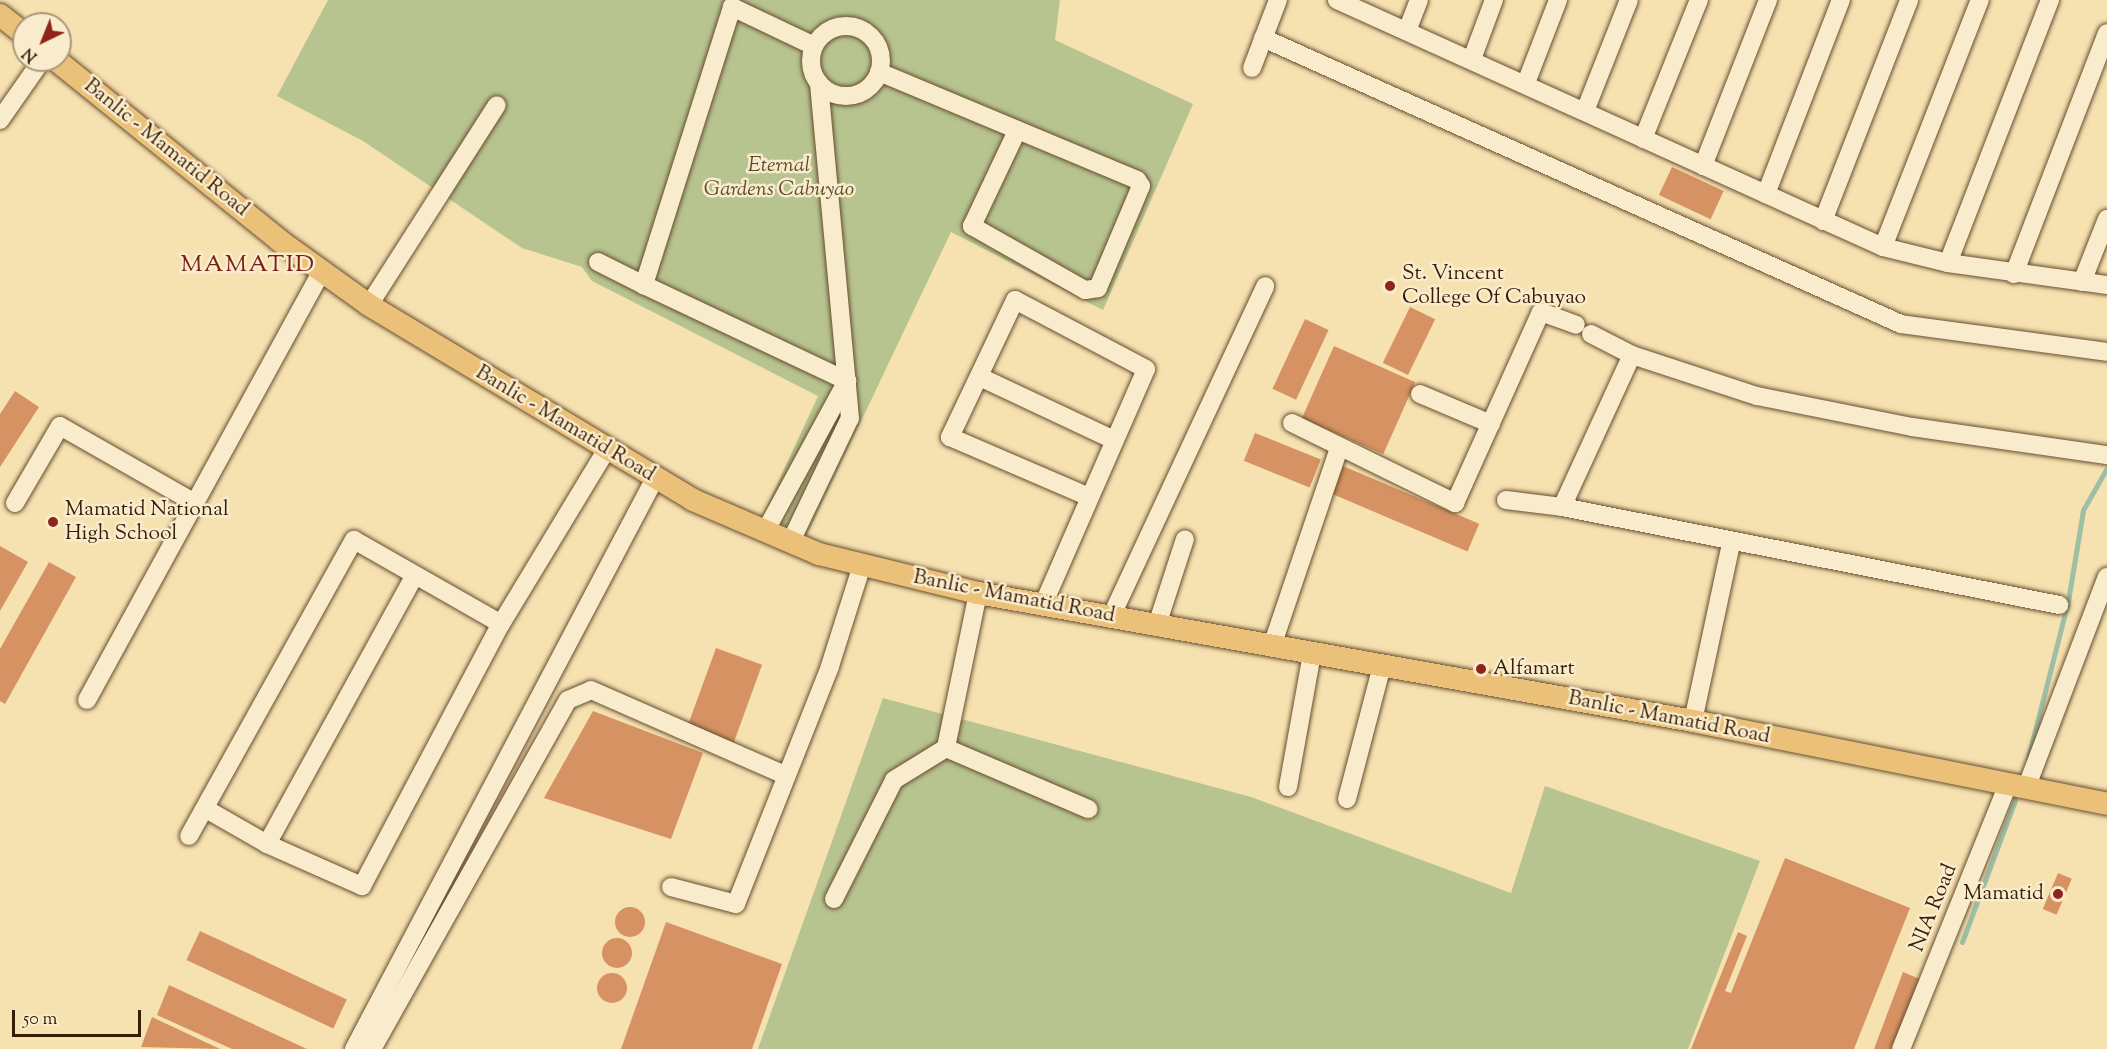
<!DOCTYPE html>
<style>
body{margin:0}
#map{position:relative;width:2107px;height:1049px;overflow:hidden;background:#f6e1b0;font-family:"Sorts Mill Goudy",serif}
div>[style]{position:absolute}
.green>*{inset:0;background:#b7c48f}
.stream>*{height:5px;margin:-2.5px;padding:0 2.5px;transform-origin:2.5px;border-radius:2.5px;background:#9ebea5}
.building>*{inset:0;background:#d69262;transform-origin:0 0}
.round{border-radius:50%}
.roads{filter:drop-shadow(0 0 2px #674d30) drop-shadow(0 0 2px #674d30)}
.minor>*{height:18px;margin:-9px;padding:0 9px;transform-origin:9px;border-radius:9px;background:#f9eccc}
.minor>.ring{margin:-9px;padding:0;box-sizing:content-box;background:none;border:18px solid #f9eccc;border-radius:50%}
.major>*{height:22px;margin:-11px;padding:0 11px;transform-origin:11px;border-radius:11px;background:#ebc078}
.dots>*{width:16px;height:16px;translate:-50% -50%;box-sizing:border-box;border:3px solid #f9eccc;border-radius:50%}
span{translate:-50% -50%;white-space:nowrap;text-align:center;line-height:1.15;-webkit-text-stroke:5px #f9eccc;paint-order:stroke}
.street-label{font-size:21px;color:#371c06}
.park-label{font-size:21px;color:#5d4e2f;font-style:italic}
.poi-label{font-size:21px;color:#371c06}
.left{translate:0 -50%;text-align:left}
.right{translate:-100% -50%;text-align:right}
.quarter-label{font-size:24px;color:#7a1f14;letter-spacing:1.5px}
.north{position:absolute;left:12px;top:12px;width:60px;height:60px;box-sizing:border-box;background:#f9eccc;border:2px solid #ab997d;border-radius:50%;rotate:223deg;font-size:16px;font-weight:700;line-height:24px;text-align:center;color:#371c06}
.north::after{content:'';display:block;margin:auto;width:21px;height:27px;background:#8f2418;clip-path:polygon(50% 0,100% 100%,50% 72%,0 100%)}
.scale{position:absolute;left:12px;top:1010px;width:129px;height:27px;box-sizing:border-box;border:3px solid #371c06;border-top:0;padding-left:8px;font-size:18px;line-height:21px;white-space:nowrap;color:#371c06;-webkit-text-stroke:4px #f9eccc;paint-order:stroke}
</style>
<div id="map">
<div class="green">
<div style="clip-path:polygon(328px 0,1060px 0,1055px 40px,1193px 104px,1103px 310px,951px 232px,807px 535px,763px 515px,818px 396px,592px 281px,582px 267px,522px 248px,363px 141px,277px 96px)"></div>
<div style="clip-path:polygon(883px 698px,1251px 797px,1511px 893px,1545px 786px,1760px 861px,1688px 1049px,758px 1049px)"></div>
</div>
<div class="stream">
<div style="left:2028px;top:758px;width:162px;rotate:-75.7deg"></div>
<div style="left:2068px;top:601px;width:92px;rotate:-80.6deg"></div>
<div style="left:2083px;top:510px;width:48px;rotate:-60.3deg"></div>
<div style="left:1962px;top:942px;width:152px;rotate:-69.5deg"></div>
</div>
<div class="building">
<div style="left:1672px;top:167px;width:57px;height:31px;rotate:25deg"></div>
<div style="left:1410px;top:307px;width:28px;height:62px;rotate:26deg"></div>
<div style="left:1305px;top:319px;width:26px;height:77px;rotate:25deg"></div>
<div style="left:1334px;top:346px;width:89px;height:79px;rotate:24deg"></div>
<div style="clip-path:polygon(15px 391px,39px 407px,0 467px,0 414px)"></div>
<div style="left:1255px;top:433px;width:71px;height:30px;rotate:22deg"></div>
<div style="left:1343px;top:466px;width:148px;height:30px;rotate:23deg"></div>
<div style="clip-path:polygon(0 546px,28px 562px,0 611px)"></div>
<div style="clip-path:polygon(49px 562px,76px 577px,5px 704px,0 701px,0 649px)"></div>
<div style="left:716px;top:648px;width:49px;height:84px;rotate:20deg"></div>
<div style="clip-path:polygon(593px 711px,703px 753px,671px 839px,544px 798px)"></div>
<div style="clip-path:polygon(1785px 858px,1910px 908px,1854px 1049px,1691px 1049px,1738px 932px,1747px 936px,1725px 991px,1731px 993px)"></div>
<div style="left:2058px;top:873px;width:15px;height:39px;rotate:23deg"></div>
<div class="round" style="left:615px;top:907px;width:30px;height:30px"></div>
<div style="clip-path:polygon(666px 922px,782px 964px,752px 1049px,621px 1049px)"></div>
<div style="left:200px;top:931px;width:162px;height:32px;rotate:25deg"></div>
<div class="round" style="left:602px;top:938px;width:30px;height:30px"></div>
<div style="clip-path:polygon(1903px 972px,1922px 980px,1895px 1049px,1874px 1049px)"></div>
<div class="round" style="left:597px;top:973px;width:30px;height:30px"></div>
<div style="clip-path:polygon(169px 985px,307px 1049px,232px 1049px,157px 1015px)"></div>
<div style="clip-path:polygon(152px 1017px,220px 1049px,141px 1047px)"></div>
</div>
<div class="roads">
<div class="minor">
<div style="left:1337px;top:0;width:599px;rotate:24.34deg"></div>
<div style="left:1883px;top:247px;width:67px;rotate:13.8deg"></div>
<div style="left:1948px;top:263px;width:161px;rotate:7.9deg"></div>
<div class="ring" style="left:811px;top:26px;width:52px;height:52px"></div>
<div style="left:1407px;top:31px;width:33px;rotate:-69deg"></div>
<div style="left:1263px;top:38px;width:699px;rotate:24.15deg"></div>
<div style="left:1901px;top:324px;width:208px;rotate:7.7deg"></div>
<div style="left:814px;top:46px;width:91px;rotate:-154.6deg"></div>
<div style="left:732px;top:7px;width:292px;rotate:107.6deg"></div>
<div style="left:644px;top:285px;width:225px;rotate:25.3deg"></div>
<div style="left:1472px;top:59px;width:63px;rotate:-69.6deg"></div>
<div style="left:1252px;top:68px;width:73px;rotate:-69.1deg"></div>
<div style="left:879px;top:72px;width:280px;rotate:22.7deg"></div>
<div style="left:1137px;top:180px;width:7px;rotate:56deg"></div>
<div style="left:1141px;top:186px;width:111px;rotate:112.9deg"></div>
<div style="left:1098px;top:288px;width:13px;rotate:171deg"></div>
<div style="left:1085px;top:290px;width:130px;rotate:-150.5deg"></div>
<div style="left:972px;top:226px;width:105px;rotate:-64.7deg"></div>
<div style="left:1526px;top:83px;width:89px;rotate:-68.9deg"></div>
<div style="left:1585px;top:111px;width:119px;rotate:-68.4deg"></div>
<div style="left:0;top:120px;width:73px;rotate:-55deg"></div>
<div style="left:1643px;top:139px;width:150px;rotate:-68.1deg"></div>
<div style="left:1703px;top:166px;width:178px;rotate:-68.6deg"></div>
<div style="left:1766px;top:194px;width:208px;rotate:-68.9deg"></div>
<div style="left:1823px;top:221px;width:237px;rotate:-68.7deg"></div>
<div style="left:1883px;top:247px;width:265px;rotate:-68.6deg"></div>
<div style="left:598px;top:262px;width:51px;rotate:26.6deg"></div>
<div style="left:1948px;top:263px;width:282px;rotate:-68.8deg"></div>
<div style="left:2014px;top:274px;width:258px;rotate:-68.9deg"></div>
<div style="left:2082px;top:282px;width:68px;rotate:-68.4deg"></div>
<div style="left:369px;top:305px;width:237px;rotate:-57.4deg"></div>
<div style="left:1591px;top:334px;width:46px;rotate:27.1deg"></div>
<div style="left:1632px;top:355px;width:132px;rotate:18.2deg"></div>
<div style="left:1757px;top:396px;width:158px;rotate:11.3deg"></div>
<div style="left:1912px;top:427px;width:197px;rotate:8.2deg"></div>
<div style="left:980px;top:377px;width:148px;rotate:25.2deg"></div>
<div style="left:1420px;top:394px;width:77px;rotate:22.9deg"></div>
<div style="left:1292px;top:423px;width:182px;rotate:26.1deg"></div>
<div style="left:1455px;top:503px;width:209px;rotate:-65.8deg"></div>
<div style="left:1541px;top:312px;width:37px;rotate:20deg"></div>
<div style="left:1506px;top:500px;width:56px;rotate:7.1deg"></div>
<div style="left:1562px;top:507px;width:507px;rotate:11.15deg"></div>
<div style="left:15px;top:503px;width:89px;rotate:-59.7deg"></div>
<div style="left:60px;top:426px;width:153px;rotate:29.7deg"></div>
<div style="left:1562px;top:507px;width:167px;rotate:-65.3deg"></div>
<div style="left:766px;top:530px;width:170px;rotate:-61.5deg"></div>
<div style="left:791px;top:541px;width:136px;rotate:-64.4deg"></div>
<div style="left:850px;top:418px;width:336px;rotate:-95.3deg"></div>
<div style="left:978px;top:593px;width:158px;rotate:101.7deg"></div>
<div style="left:946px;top:748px;width:155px;rotate:23.2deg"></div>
<div style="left:1043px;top:605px;width:257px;rotate:-66.4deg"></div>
<div style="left:1146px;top:369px;width:148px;rotate:-152.2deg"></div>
<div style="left:1015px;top:300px;width:152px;rotate:115.4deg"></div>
<div style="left:950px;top:437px;width:151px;rotate:23.3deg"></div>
<div style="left:1111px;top:617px;width:365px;rotate:-65deg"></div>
<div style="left:1157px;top:625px;width:90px;rotate:-72deg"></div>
<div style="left:1272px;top:646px;width:209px;rotate:-71.3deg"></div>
<div style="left:87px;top:700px;width:487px;rotate:-61.3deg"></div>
<div style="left:1693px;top:721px;width:182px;rotate:-77.9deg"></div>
<div style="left:2027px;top:786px;width:224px;rotate:-69.1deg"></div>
<div style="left:1288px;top:787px;width:136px;rotate:-79.8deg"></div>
<div style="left:1347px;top:799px;width:138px;rotate:-75.3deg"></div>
<div style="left:206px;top:809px;width:70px;rotate:29.8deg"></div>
<div style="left:267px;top:844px;width:104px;rotate:23.9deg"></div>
<div style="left:362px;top:886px;width:297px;rotate:-62.1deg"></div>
<div style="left:501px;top:624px;width:205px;rotate:-58.8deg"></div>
<div style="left:189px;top:836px;width:339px;rotate:-60.9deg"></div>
<div style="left:354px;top:540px;width:169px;rotate:29.7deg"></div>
<div style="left:267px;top:844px;width:303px;rotate:-61.2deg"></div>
<div style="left:671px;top:887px;width:67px;rotate:14.7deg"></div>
<div style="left:736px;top:904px;width:256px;rotate:-68.4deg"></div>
<div style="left:830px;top:666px;width:106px;rotate:-72.4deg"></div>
<div style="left:834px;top:899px;width:133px;rotate:-63.2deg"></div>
<div style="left:894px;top:780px;width:61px;rotate:-31.6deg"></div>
<div style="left:354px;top:1049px;width:645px;rotate:-62.2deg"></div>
<div style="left:372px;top:1049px;width:400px;rotate:-60.7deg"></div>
<div style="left:568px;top:700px;width:25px;rotate:-23deg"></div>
<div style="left:591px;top:690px;width:212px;rotate:23.7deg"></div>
<div style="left:1901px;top:1049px;width:286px;rotate:-68deg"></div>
</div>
<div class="major">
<div style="left:0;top:15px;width:31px;rotate:38deg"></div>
<div style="left:56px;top:60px;width:288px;rotate:38.9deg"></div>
<div style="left:280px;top:241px;width:110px;rotate:35.7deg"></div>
<div style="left:369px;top:305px;width:378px;rotate:31deg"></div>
<div style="left:693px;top:500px;width:137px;rotate:23.2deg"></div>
<div style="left:819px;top:554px;width:164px;rotate:13.8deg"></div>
<div style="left:978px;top:593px;width:726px;rotate:10.15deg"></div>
<div style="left:1693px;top:721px;width:422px;rotate:11.3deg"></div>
</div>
</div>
<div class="dots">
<div style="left:1390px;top:286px;background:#8f2418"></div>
<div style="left:53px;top:522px;background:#8f2418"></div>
<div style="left:1481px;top:669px;background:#8f2418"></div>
<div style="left:2058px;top:894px;background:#8f2418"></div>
</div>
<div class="street-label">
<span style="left:166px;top:148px;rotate:39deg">Banlic - Mamatid Road</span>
<span style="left:565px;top:424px;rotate:31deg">Banlic - Mamatid Road</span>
<span style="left:1014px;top:597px;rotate:11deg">Banlic - Mamatid Road</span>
<span style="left:1669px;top:718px;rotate:11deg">Banlic - Mamatid Road</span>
<span style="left:1934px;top:908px;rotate:-68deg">NIA Road</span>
</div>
<div class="park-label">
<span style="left:779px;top:178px">Eternal<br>Gardens Cabuyao</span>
</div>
<div class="poi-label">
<span class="left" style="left:1402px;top:286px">St. Vincent<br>College Of Cabuyao</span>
<span class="left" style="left:65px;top:522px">Mamatid National<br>High School</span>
<span class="left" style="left:1493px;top:669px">Alfamart</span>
<span class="right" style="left:2044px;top:894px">Mamatid</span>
</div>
<div class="quarter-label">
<span style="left:248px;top:266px">MAMATID</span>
</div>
<div class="north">N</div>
<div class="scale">50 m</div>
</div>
